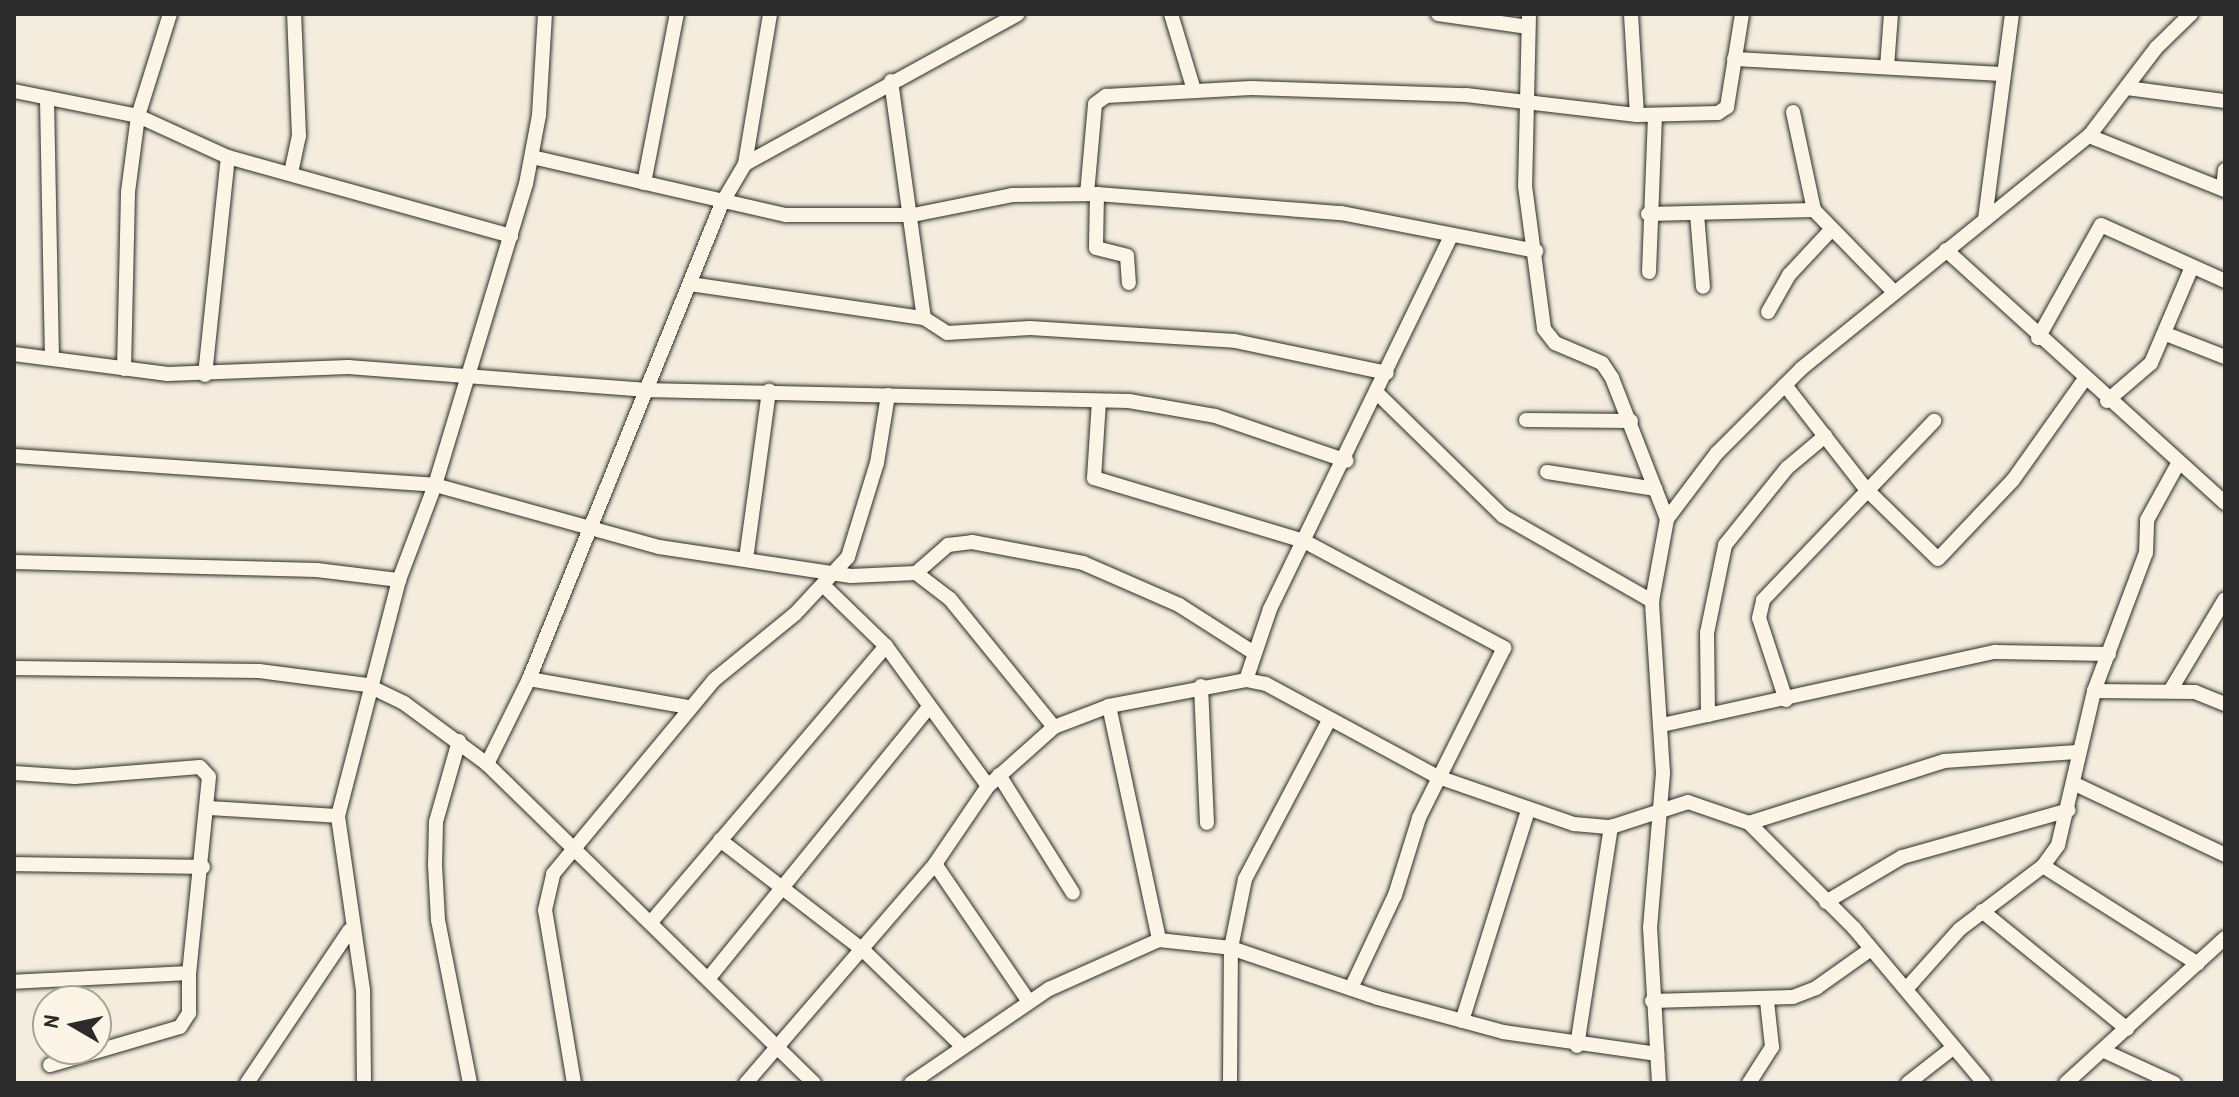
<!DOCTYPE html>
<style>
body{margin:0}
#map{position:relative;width:2239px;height:1097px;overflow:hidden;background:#f4edde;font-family:"Patrick Hand",sans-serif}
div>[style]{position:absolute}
.roads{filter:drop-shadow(0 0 2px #2b2b2b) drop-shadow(0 0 2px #2b2b2b)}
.minor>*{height:14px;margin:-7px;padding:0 7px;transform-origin:7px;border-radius:7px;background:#fcf5e5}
span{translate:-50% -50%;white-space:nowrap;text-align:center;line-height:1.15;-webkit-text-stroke:6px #fcf5e5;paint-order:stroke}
.frame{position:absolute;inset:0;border:16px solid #2b2b2b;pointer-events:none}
.north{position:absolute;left:32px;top:985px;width:80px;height:80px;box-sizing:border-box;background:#fcf5e5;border:2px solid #a8a49b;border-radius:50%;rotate:279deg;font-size:22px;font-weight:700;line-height:32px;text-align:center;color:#2b2b2b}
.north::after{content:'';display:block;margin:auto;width:28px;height:36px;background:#2b2b2b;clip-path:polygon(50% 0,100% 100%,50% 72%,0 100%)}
</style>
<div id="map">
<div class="roads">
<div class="minor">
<div style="left:1171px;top:14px;width:79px;rotate:73.2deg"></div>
<div style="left:1438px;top:14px;width:91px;rotate:8.2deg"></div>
<div style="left:1529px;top:14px;width:172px;rotate:91.3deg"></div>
<div style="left:1525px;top:186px;width:144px;rotate:82.4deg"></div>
<div style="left:1544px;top:329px;width:18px;rotate:52deg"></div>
<div style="left:1555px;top:343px;width:51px;rotate:23.1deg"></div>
<div style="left:1602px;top:363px;width:18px;rotate:56deg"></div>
<div style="left:1612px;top:378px;width:151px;rotate:68.7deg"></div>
<div style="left:1631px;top:14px;width:101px;rotate:86.6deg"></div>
<div style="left:1734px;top:59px;width:265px;rotate:3.2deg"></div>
<div style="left:1887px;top:67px;width:53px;rotate:-85.7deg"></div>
<div style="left:891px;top:81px;width:239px;rotate:82.1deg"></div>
<div style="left:2127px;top:88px;width:99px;rotate:7.6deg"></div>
<div style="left:14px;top:91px;width:126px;rotate:11.4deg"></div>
<div style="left:138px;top:116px;width:99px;rotate:24.5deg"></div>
<div style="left:228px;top:157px;width:294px;rotate:15.6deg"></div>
<div style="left:47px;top:99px;width:259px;rotate:88.9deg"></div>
<div style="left:1793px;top:112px;width:100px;rotate:77.9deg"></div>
<div style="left:1814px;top:210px;width:115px;rotate:45.7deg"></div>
<div style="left:2089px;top:136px;width:146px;rotate:21.7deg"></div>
<div style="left:532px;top:157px;width:261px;rotate:12.9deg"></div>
<div style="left:786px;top:215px;width:127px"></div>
<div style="left:913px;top:215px;width:101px;rotate:-11.4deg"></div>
<div style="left:1012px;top:195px;width:85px;rotate:-0.7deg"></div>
<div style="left:1097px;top:194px;width:245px;rotate:4.5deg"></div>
<div style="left:1341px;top:213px;width:199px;rotate:11deg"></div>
<div style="left:745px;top:164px;width:152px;rotate:-80.5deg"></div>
<div style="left:291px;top:173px;width:38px;rotate:-78deg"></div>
<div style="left:299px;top:136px;width:122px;rotate:-92.3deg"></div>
<div style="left:644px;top:183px;width:172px;rotate:-79deg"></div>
<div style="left:2223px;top:189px;width:19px;rotate:-84deg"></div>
<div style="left:1087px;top:194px;width:90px;rotate:-84.9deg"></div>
<div style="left:1095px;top:104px;width:14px;rotate:-36deg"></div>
<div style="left:1106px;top:96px;width:145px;rotate:-3.2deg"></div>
<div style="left:1251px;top:88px;width:215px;rotate:1.9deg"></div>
<div style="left:1466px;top:95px;width:172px;rotate:6.7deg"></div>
<div style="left:1637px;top:115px;width:81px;rotate:-1.4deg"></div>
<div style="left:1718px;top:113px;width:11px;rotate:-34deg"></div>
<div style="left:1727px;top:107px;width:94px;rotate:-80.8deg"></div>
<div style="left:1097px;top:194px;width:54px;rotate:91.1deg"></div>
<div style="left:1096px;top:248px;width:32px;rotate:14deg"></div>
<div style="left:1127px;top:256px;width:27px;rotate:86deg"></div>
<div style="left:1648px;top:214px;width:166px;rotate:-1.4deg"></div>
<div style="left:1697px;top:214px;width:73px;rotate:85.3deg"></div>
<div style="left:1985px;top:219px;width:207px;rotate:-82.5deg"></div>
<div style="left:1946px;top:250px;width:377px;rotate:42.2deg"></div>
<div style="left:1649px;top:272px;width:156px;rotate:-87.8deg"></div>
<div style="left:690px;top:284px;width:236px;rotate:8.3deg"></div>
<div style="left:924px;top:318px;width:27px;rotate:33deg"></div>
<div style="left:947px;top:333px;width:83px;rotate:-3.4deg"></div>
<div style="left:1030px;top:328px;width:205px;rotate:3.6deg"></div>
<div style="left:1235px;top:341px;width:155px;rotate:11.9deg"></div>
<div style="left:1768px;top:312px;width:43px;rotate:-60.4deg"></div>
<div style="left:1789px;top:275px;width:60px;rotate:-47deg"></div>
<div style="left:2166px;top:334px;width:63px;rotate:21.3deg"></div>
<div style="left:2038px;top:338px;width:129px;rotate:-60.9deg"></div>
<div style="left:2101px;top:225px;width:136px;rotate:24.3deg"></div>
<div style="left:14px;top:354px;width:155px;rotate:7.4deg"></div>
<div style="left:168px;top:374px;width:180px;rotate:-2.2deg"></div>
<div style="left:348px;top:367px;width:297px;rotate:4.4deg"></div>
<div style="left:644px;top:390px;width:485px;rotate:1.3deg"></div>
<div style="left:1129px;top:401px;width:87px;rotate:9.9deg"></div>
<div style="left:1215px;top:416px;width:139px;rotate:18.8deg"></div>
<div style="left:124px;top:369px;width:177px;rotate:-88.7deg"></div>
<div style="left:128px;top:192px;width:77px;rotate:-82.5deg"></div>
<div style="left:138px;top:116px;width:107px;rotate:-72.6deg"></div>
<div style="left:205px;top:375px;width:219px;rotate:-84deg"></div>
<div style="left:1785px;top:385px;width:132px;rotate:52.1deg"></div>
<div style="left:1866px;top:489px;width:100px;rotate:44.2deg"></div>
<div style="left:1938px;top:559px;width:109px;rotate:-46.5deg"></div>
<div style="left:2013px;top:480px;width:123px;rotate:-54.6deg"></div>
<div style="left:1379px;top:395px;width:173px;rotate:44.3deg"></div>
<div style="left:1503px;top:516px;width:172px;rotate:29.7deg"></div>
<div style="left:1099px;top:401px;width:77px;rotate:93.7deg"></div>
<div style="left:1094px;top:478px;width:219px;rotate:16.7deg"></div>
<div style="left:1304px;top:541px;width:227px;rotate:28.1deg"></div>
<div style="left:1504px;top:648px;width:190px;rotate:116.6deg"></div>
<div style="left:1419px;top:818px;width:81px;rotate:107.3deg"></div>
<div style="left:1395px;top:895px;width:103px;rotate:115.3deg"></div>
<div style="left:2107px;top:401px;width:58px;rotate:-40.8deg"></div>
<div style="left:2151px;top:363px;width:102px;rotate:-66.9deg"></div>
<div style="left:1526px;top:420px;width:105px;rotate:0.5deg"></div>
<div style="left:14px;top:456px;width:422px;rotate:3.9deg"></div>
<div style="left:435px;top:485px;width:232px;rotate:15.5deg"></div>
<div style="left:659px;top:547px;width:194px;rotate:8.6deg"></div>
<div style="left:851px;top:576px;width:65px;rotate:-2.6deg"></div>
<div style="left:916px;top:573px;width:43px;rotate:37.4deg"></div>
<div style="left:950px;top:599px;width:165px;rotate:50.9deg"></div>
<div style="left:1547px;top:472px;width:110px;rotate:8.9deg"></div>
<div style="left:746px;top:559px;width:170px;rotate:-82.2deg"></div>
<div style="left:14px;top:562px;width:303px;rotate:1.5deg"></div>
<div style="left:317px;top:570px;width:83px;rotate:7deg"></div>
<div style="left:916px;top:573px;width:43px;rotate:-41.2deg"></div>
<div style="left:948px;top:545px;width:24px;rotate:-7deg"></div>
<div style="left:972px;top:542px;width:113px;rotate:10.7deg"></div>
<div style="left:1083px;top:563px;width:105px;rotate:23.6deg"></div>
<div style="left:1179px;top:605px;width:89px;rotate:32.6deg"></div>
<div style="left:824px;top:586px;width:86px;rotate:44.1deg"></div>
<div style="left:886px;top:646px;width:173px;rotate:53.9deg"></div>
<div style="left:14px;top:668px;width:245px;rotate:0.7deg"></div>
<div style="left:259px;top:671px;width:109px;rotate:7.4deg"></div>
<div style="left:367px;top:685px;width:41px;rotate:25.9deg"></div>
<div style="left:404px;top:703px;width:103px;rotate:36.3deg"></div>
<div style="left:487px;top:764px;width:457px;rotate:44.3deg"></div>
<div style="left:529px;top:679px;width:161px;rotate:10deg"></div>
<div style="left:1246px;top:680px;width:75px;rotate:-71.3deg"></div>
<div style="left:1270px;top:609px;width:414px;rotate:-64.1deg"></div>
<div style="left:1201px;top:686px;width:137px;rotate:87.5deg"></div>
<div style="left:2094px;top:691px;width:101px;rotate:0.6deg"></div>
<div style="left:2195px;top:692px;width:32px;rotate:22deg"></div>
<div style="left:2170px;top:691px;width:107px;rotate:-59.1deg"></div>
<div style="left:1786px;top:700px;width:86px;rotate:-108.2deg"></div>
<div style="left:1759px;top:618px;width:18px;rotate:-77deg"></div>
<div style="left:1763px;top:600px;width:248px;rotate:-46.3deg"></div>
<div style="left:1109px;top:706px;width:239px;rotate:77.9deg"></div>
<div style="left:1708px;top:715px;width:82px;rotate:-90.7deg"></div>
<div style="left:1707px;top:633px;width:90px;rotate:-78.4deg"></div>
<div style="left:1725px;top:545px;width:99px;rotate:-51.2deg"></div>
<div style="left:1787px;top:468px;width:50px;rotate:-40.1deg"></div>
<div style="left:1662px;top:725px;width:341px;rotate:-12.4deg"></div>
<div style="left:1995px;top:652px;width:114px;rotate:1deg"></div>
<div style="left:459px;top:741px;width:84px;rotate:105.9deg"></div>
<div style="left:436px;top:822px;width:43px;rotate:91.3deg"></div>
<div style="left:435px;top:865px;width:55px;rotate:86.9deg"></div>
<div style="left:438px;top:920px;width:166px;rotate:78.9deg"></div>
<div style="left:487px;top:764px;width:95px;rotate:-63.7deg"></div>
<div style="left:529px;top:679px;width:514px;rotate:-67.93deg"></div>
<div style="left:722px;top:203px;width:45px;rotate:-59.5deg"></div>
<div style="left:745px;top:164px;width:311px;rotate:-28.8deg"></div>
<div style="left:14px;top:773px;width:61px;rotate:3.8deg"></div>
<div style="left:75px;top:777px;width:125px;rotate:-4.6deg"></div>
<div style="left:200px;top:767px;width:13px;rotate:48deg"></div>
<div style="left:209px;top:777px;width:197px;rotate:95.8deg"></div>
<div style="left:189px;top:973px;width:175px;rotate:177.1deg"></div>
<div style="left:999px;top:775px;width:139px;rotate:57.9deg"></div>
<div style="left:2075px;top:784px;width:166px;rotate:25.3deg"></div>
<div style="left:208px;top:808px;width:130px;rotate:3.5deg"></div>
<div style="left:1749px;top:823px;width:205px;rotate:-17.6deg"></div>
<div style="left:1944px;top:761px;width:133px;rotate:-3.9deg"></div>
<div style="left:720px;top:840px;width:180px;rotate:37.6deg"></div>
<div style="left:863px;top:950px;width:138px;rotate:44.1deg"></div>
<div style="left:14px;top:864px;width:189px;rotate:0.9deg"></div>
<div style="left:935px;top:864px;width:167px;rotate:55.7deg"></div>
<div style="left:2043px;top:866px;width:183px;rotate:32.3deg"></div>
<div style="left:1826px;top:902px;width:88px;rotate:-30.6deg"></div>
<div style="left:1902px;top:857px;width:173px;rotate:-15.7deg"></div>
<div style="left:1982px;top:911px;width:187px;rotate:39.1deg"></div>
<div style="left:652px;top:921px;width:361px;rotate:-49.6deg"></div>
<div style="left:708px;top:979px;width:350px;rotate:-50.9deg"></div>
<div style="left:1907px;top:988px;width:79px;rotate:-48.1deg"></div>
<div style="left:1960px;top:929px;width:104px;rotate:-37.2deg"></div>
<div style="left:2043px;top:866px;width:26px;rotate:-54deg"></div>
<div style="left:2058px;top:845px;width:158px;rotate:-76.8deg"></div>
<div style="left:2094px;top:691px;width:147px;rotate:-69.4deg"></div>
<div style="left:2146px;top:553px;width:33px;rotate:-88deg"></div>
<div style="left:2147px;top:520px;width:66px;rotate:-61.1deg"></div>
<div style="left:1652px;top:1001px;width:141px;rotate:-1.6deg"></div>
<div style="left:1793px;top:997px;width:25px;rotate:-21deg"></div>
<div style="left:1816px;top:988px;width:67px;rotate:-35.3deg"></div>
<div style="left:1462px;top:1021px;width:221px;rotate:-72.6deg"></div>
<div style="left:1577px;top:1046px;width:222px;rotate:-81.2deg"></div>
<div style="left:2104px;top:1051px;width:77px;rotate:24.6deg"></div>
<div style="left:50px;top:1065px;width:135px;rotate:-16.3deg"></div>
<div style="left:180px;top:1027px;width:17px;rotate:-57deg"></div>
<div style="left:189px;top:1013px;width:40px;rotate:-90deg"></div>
<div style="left:247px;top:1083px;width:184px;rotate:-56.1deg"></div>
<div style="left:364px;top:1083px;width:93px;rotate:-90.6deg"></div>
<div style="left:363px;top:990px;width:176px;rotate:-98.2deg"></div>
<div style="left:338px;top:816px;width:244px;rotate:-75.5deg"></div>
<div style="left:399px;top:580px;width:102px;rotate:-69.2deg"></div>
<div style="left:435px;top:485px;width:314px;rotate:-73.2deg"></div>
<div style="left:526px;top:184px;width:70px;rotate:-79.3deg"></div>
<div style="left:539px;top:115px;width:101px;rotate:-86.6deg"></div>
<div style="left:574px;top:1083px;width:175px;rotate:-99.5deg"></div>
<div style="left:545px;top:910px;width:37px;rotate:-77deg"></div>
<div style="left:553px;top:874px;width:252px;rotate:-50.3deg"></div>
<div style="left:714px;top:680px;width:104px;rotate:-39.2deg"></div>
<div style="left:795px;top:614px;width:78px;rotate:-47.1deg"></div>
<div style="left:848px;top:557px;width:98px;rotate:-72.9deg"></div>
<div style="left:877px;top:463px;width:69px;rotate:-80.8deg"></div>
<div style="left:746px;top:1083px;width:289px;rotate:-49.2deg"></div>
<div style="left:935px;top:864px;width:94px;rotate:-55.8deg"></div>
<div style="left:988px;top:786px;width:89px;rotate:-41.8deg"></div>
<div style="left:1054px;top:727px;width:59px;rotate:-20.9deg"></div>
<div style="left:1109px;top:706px;width:139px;rotate:-10.7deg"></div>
<div style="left:1246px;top:680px;width:20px;rotate:11deg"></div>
<div style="left:1266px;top:684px;width:196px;rotate:28.4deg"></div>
<div style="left:1438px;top:777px;width:144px;rotate:19.1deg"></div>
<div style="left:1574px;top:824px;width:37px;rotate:5deg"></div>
<div style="left:1611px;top:827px;width:81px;rotate:-18deg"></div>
<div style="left:1688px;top:802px;width:65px;rotate:19deg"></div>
<div style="left:1749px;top:823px;width:148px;rotate:45deg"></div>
<div style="left:1854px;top:928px;width:202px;rotate:50deg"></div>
<div style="left:911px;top:1083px;width:167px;rotate:-34.3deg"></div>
<div style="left:1049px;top:989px;width:120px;rotate:-24deg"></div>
<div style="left:1159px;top:940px;width:72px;rotate:6.3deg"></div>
<div style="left:1231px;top:948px;width:155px;rotate:18.8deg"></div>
<div style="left:1378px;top:998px;width:130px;rotate:15.2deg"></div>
<div style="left:1503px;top:1032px;width:156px;rotate:8.1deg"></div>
<div style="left:1230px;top:1083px;width:135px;rotate:-89.6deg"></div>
<div style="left:1231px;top:948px;width:70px;rotate:-78.5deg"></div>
<div style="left:1245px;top:879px;width:178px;rotate:-62.1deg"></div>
<div style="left:1659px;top:1083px;width:155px;rotate:-93.3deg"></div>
<div style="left:1650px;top:928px;width:156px;rotate:-85.2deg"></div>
<div style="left:1663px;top:773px;width:172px;rotate:-93.7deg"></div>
<div style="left:1652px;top:601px;width:83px;rotate:-79.6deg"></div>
<div style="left:1667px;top:519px;width:83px;rotate:-52.9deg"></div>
<div style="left:1717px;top:453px;width:120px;rotate:-45deg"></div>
<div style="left:1802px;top:368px;width:369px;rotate:-39deg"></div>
<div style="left:2089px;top:136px;width:111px;rotate:-52.7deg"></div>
<div style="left:2156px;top:48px;width:49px;rotate:-44.2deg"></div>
<div style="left:1749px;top:1083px;width:43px;rotate:-57.4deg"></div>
<div style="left:1772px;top:1047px;width:46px;rotate:-96.2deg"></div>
<div style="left:1908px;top:1083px;width:58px;rotate:-38deg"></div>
<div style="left:2066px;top:1083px;width:215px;rotate:-42.4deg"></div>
</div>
</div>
<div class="frame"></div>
<div class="north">N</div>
</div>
